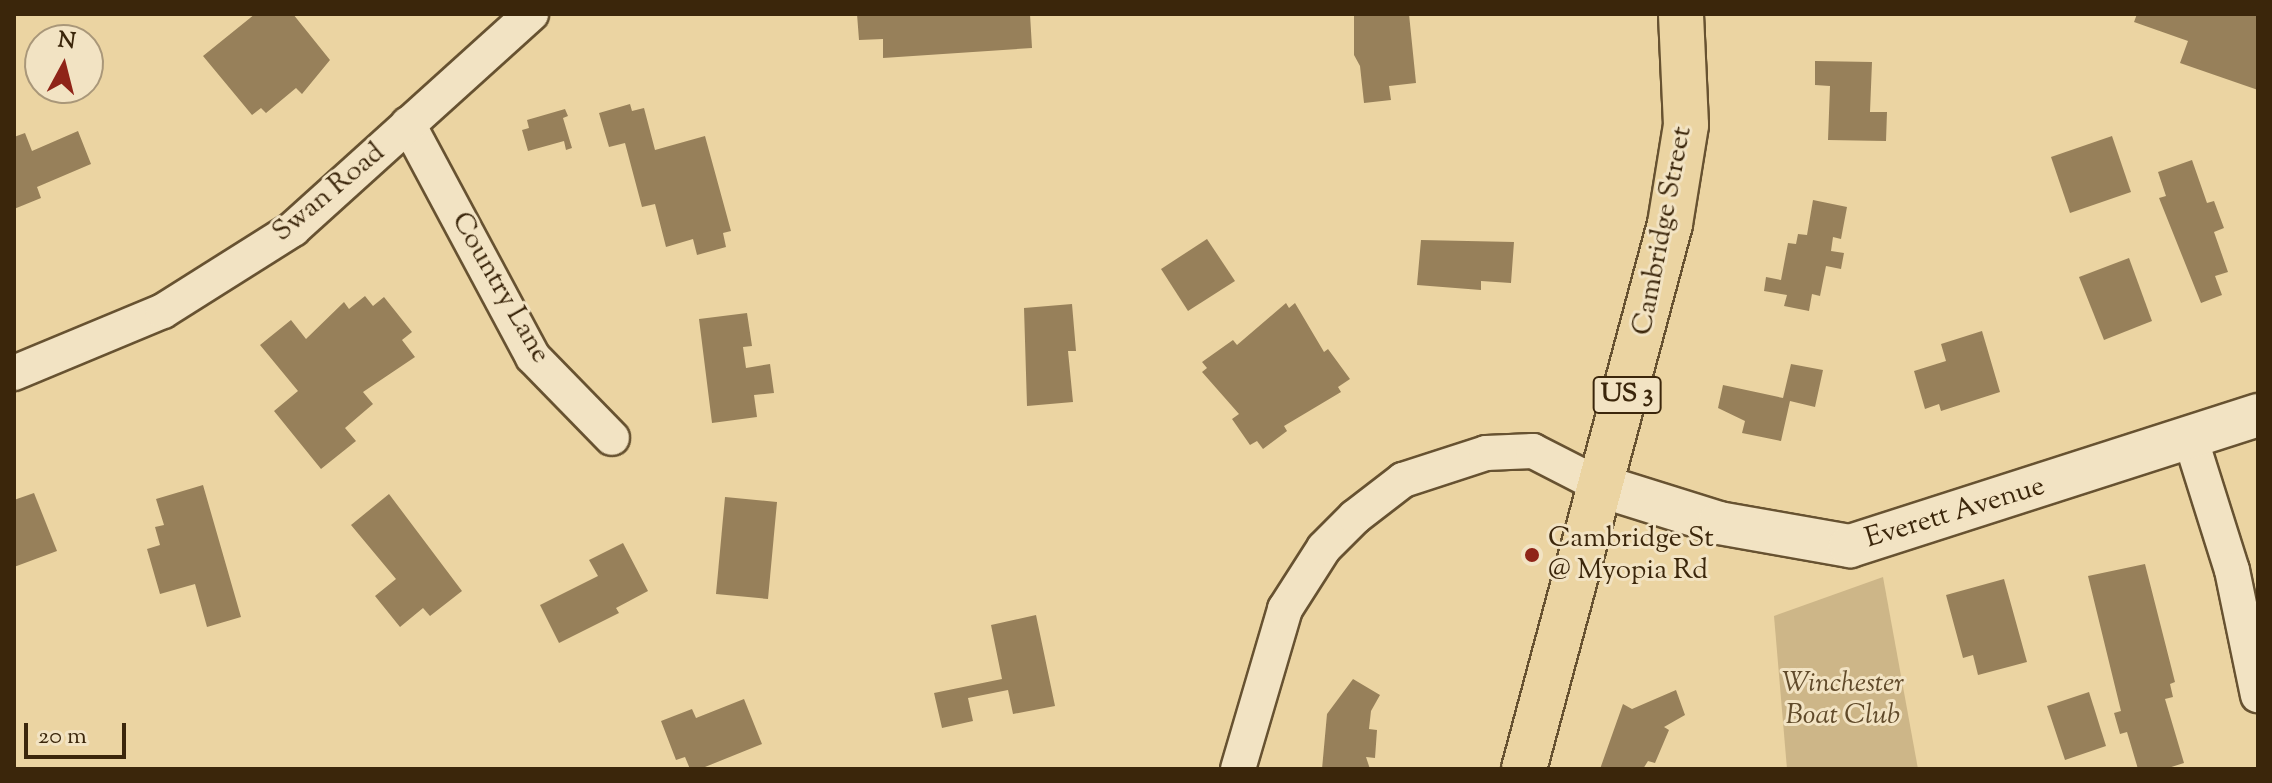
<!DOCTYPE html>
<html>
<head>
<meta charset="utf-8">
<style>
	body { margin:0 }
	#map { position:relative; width:2272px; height:783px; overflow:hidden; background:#ebd4a2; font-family:"Sorts Mill Goudy",serif }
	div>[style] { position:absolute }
	.green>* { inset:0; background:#cdb688 }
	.building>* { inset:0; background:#97805a }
	.roads { filter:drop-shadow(2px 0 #675231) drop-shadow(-2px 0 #675231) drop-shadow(0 2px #675231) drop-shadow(0 -2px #675231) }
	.minor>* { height:34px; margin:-17px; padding:0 17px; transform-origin:17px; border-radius:17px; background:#f2e3c3 }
	.tertiary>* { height:42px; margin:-21px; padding:0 21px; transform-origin:21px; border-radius:21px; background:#f2e3c3 }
	.trunk>* { height:44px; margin:-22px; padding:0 22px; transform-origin:22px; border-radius:22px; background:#ebd4a2 }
	.dots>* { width:22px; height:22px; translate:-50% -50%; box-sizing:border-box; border:4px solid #f2e3c3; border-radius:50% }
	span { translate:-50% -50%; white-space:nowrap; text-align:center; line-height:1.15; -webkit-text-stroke:6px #f2e3c3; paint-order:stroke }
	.shield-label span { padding:2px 6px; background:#f2e3c3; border:2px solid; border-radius:6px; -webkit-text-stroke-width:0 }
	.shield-label { font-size:26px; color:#3b260b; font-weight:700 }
	.street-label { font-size:28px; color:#3b260b }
	.poi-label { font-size:28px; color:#3b260b }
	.left { translate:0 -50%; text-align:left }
	.park-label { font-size:28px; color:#604a2a; font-style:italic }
	.frame { position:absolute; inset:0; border:16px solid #3b260b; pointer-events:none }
	.north { position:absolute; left:24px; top:24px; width:80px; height:80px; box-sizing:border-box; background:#f2e3c3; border:2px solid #a99779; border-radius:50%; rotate:7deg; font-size:22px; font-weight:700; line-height:32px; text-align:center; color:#3b260b }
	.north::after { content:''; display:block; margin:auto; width:28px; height:36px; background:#8f2418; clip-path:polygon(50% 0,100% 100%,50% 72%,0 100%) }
	.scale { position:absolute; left:24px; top:723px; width:102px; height:36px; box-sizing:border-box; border:4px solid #3b260b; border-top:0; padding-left:10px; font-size:24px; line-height:28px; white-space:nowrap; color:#3b260b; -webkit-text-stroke:6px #f2e3c3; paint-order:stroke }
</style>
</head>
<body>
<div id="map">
	<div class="green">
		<div style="clip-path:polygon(1883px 577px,1918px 769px,1787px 769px,1774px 616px)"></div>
	</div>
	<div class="building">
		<div style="clip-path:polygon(255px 14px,293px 14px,330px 60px,302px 94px,296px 88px,266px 113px,261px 108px,252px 115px,203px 56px)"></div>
		<div style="clip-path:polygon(857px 14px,1030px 14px,1032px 48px,883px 58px,883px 39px,859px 40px)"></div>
		<div style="clip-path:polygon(1354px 14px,1409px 14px,1416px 83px,1389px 86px,1391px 100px,1364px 103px,1360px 66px,1354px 55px)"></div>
		<div style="clip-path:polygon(2137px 14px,2258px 14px,2258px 90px,2180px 63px,2188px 41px,2134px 22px)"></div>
		<div style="clip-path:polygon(1815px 61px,1872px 62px,1870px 112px,1887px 112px,1886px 141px,1828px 140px,1830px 86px,1815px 85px)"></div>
		<div style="clip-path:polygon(630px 104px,632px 111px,644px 108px,655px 150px,705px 136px,731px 231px,723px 233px,726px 247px,697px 255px,693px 239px,666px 247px,655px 204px,642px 207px,625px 143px,609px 147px,599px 113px)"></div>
		<div style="clip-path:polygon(565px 109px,568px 116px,563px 118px,572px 148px,566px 150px,564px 141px,528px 151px,522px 130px,529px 128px,527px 120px)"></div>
		<div style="clip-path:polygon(78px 131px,91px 164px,37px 187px,41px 198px,14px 209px,14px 137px,25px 133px,32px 151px)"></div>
		<div style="clip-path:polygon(2112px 136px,2131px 192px,2070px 213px,2051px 157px)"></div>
		<div style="clip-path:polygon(2192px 160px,2207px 203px,2214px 201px,2224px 228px,2214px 232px,2228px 272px,2215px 276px,2222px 295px,2201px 303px,2159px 198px,2166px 196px,2158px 172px)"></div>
		<div style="clip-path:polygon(1813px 200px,1847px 207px,1841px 239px,1833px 237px,1831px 251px,1844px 253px,1841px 269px,1826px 266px,1820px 296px,1812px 294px,1809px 311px,1784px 306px,1787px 295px,1764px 291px,1766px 277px,1781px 280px,1788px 243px,1796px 244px,1798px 234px,1807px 235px)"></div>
		<div style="clip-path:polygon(1207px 239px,1235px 281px,1188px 311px,1161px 269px)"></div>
		<div style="clip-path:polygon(1421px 240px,1514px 242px,1511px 283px,1481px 281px,1481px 290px,1417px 285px)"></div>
		<div style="clip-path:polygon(2129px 258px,2152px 321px,2104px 340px,2079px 277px)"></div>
		<div style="clip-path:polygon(365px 296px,373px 306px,384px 297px,412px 332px,402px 340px,415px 357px,363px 392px,373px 404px,345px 428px,356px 441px,321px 469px,274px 411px,298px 391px,260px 345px,291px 320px,306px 339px,344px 302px,349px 309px)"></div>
		<div style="clip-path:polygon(1286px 303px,1289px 308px,1295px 303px,1324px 352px,1328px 349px,1350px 379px,1338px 387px,1341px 392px,1284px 426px,1287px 431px,1263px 449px,1257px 441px,1250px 445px,1232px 419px,1239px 414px,1202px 372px,1207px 368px,1202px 362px,1233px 340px,1237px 345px)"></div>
		<div style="clip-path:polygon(1072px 304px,1076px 351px,1068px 351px,1073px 402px,1027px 406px,1024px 308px)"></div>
		<div style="clip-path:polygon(747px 313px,752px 346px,743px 347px,746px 368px,770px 364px,774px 393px,754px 395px,757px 417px,712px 423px,699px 319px)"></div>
		<div style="clip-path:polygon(1982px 331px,2000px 392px,1941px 411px,1939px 404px,1925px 409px,1914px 371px,1946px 361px,1941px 344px)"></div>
		<div style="clip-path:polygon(1791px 364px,1823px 370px,1815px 407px,1790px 401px,1781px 441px,1742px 433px,1745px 421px,1718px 408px,1723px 385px,1783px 398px)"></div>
		<div style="clip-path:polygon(203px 485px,241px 617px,207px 627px,195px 584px,160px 594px,147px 549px,160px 545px,155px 527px,164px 525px,156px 499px)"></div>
		<div style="clip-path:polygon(34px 493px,57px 551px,14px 567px,14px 500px)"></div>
		<div style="clip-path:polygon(389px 494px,462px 591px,430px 616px,423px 608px,400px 627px,375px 596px,396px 579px,351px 525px)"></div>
		<div style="clip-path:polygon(725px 497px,777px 502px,768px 599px,716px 594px)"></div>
		<div style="clip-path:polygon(623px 543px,648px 591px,616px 608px,619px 613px,559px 643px,540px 605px,598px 576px,589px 560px)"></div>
		<div style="clip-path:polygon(2145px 564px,2175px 682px,2170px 684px,2173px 697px,2165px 699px,2184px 763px,2165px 769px,2138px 769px,2127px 732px,2120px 734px,2114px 713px,2121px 711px,2088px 576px)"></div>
		<div style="clip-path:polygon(2004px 579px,2027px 662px,1978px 675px,1973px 655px,1963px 658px,1946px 595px)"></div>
		<div style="clip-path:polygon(1036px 615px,1055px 706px,1013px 714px,1008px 690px,968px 698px,973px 721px,942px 728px,934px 693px,1002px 679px,991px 625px)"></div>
		<div style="clip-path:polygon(1353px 679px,1380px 695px,1371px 711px,1369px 729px,1377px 730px,1375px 758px,1366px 757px,1370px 769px,1322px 769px,1327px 714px)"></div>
		<div style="clip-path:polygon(1676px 690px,1685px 715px,1664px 727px,1669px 730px,1655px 763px,1648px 761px,1643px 769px,1600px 769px,1623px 704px,1632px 709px)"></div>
		<div style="clip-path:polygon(2089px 692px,2106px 746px,2065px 760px,2047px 706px)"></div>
		<div style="clip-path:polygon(744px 699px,762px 744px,700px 769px,690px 769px,685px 757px,676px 760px,661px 721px,692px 709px,696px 718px)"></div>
	</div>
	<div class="roads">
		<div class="minor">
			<div style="left:408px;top:124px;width:264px;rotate:61.8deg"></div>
			<div style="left:533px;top:357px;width:113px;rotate:45.7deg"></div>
			<div style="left:14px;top:373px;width:161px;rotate:-22.6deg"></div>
			<div style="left:163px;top:311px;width:154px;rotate:-32.2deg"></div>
			<div style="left:293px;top:229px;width:321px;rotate:-42.1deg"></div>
			<div style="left:2190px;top:437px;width:139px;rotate:72.5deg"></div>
			<div style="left:2232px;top:570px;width:128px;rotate:78.3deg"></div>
			<div style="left:1238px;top:769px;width:167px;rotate:-73.6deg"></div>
			<div style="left:1285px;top:609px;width:72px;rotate:-57.4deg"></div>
			<div style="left:1324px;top:548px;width:44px;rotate:-45deg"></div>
			<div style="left:1355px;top:517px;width:61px;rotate:-37.6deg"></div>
			<div style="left:1403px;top:480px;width:87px;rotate:-18deg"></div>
			<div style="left:1486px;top:453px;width:47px;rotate:-2.4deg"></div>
			<div style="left:1533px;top:451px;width:76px;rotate:27.2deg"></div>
		</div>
		<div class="tertiary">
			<div style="left:1601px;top:486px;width:124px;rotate:17.4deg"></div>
			<div style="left:1719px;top:523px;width:133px;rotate:10deg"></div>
			<div style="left:1850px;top:546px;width:429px;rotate:-17.8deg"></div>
		</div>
		<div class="trunk">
			<div style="left:1524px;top:769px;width:564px;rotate:-75deg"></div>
			<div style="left:1670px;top:224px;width:100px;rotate:-80.8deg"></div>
			<div style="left:1686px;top:125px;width:111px;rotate:-92.6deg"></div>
		</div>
	</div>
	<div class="dots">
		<div style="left:1532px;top:555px;background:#8f2418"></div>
	</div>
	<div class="shield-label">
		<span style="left:1627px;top:395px">US 3</span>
	</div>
	<div class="street-label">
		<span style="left:329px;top:193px;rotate:-40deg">Swan Road</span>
		<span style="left:1663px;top:231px;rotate:-79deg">Cambridge Street</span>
		<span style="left:500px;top:288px;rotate:60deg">Country Lane</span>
		<span style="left:1955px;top:513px;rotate:-17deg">Everett Avenue</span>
	</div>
	<div class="poi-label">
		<span class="left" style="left:1548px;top:555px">Cambridge St<br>@ Myopia Rd</span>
	</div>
	<div class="park-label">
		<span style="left:1843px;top:700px">Winchester<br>Boat Club</span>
	</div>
	<div class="frame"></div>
	<div class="north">N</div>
	<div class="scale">20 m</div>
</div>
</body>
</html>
